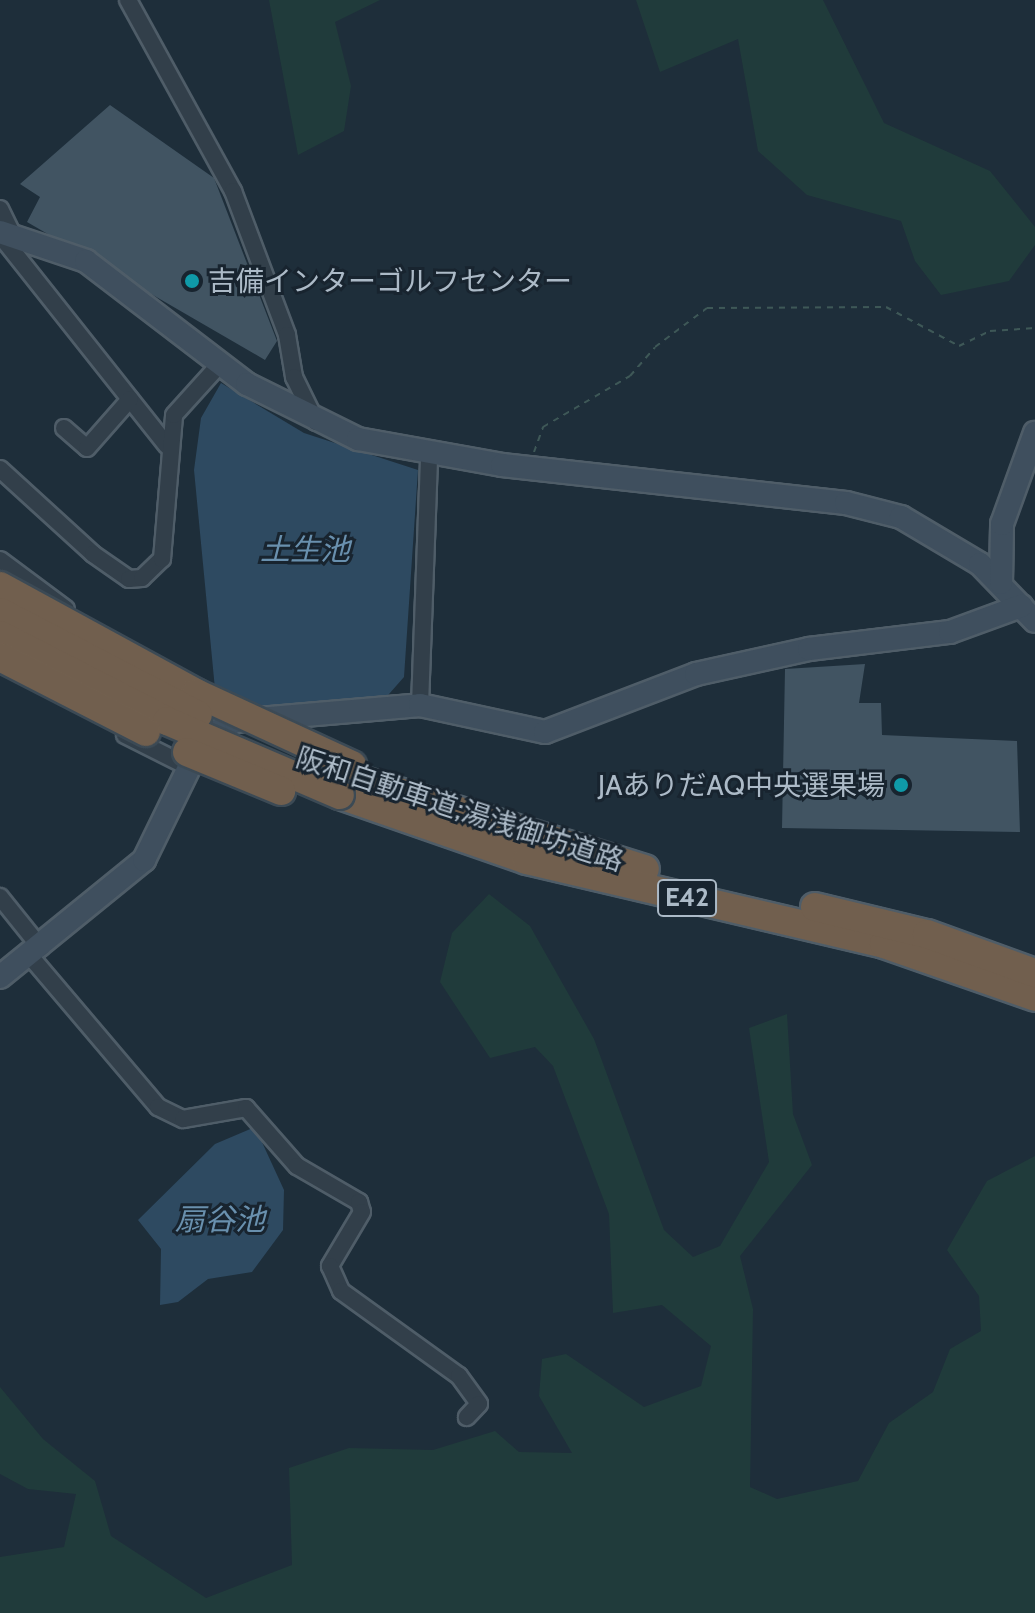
<!DOCTYPE html>
<html>
<head>
<meta charset="utf-8">
<style>
	body { margin:0 }
	#map { position:relative; width:1035px; height:1613px; overflow:hidden; background:#1e2e3a; font-family:Cabin,"Noto Sans JP",sans-serif }
	div>[style] { position:absolute }
	.green>* { inset:0; background:#203b3b }
	.water>* { inset:0; background:#2e4a61 }
	.building>* { inset:0; background:#415462 }
	.path>* { height:2px; margin-top:-1px; transform-origin:0; background:repeating-linear-gradient(90deg,#3e5857 0 6px,transparent 0 12px) }
	.roads { filter:drop-shadow(2px 0 #4f5d68) drop-shadow(-2px 0 #4f5d68) drop-shadow(0 2px #4f5d68) drop-shadow(0 -2px #4f5d68) }
	.street>* { height:16px; margin:-8px; padding:0 8px; transform-origin:8px; border-radius:8px; background:#323f4a }
	.secondary>* { height:22px; margin:-11px; padding:0 11px; transform-origin:11px; border-radius:11px; background:#3f4f5e }
	.highway>* { height:28px; margin:-14px; padding:0 14px; transform-origin:14px; border-radius:14px; background:#715f4e }
	.bridges { filter:drop-shadow(2px 0 #3c4a55) drop-shadow(-2px 0 #3c4a55) drop-shadow(0 2px #3c4a55) drop-shadow(0 -2px #3c4a55) }
	.highway-bridge>* { height:28px; margin:-14px; padding:0 14px; transform-origin:14px; border-radius:14px; background:#715f4e }
	.dots>* { width:22px; height:22px; translate:-50% -50%; box-sizing:border-box; border:4px solid #18242f; border-radius:50% }
	span { translate:-50% -50%; white-space:nowrap; text-align:center; line-height:1.15; -webkit-text-stroke:6px #18242f; paint-order:stroke }
	.shield-label span { padding:2px 6px; background:#18242f; border:2px solid; border-radius:6px; -webkit-text-stroke-width:0 }
	.shield-label { font-size:26px; color:#acbac7; font-weight:700 }
	.poi-label { font-size:28px; color:#acbac7 }
	.left { translate:0 -50%; text-align:left }
	.right { translate:-100% -50%; text-align:right }
	.street-label { font-size:28px; color:#acbac7 }
	.water-label { font-size:30px; color:#6990ae; font-style:italic }
</style>
</head>
<body>
<div id="map">
	<div class="green">
		<div style="clip-path:polygon(269px 0,380px 0,335px 22px,351px 86px,344px 131px,298px 155px)"></div>
		<div style="clip-path:polygon(636px 0,823px 0,884px 123px,990px 171px,1035px 227px,1035px 245px,1009px 281px,941px 295px,915px 261px,901px 221px,807px 195px,758px 151px,738px 39px,660px 72px)"></div>
		<div style="clip-path:polygon(489px 894px,530px 926px,594px 1039px,664px 1230px,693px 1257px,720px 1246px,769px 1162px,749px 1028px,787px 1014px,793px 1114px,812px 1165px,740px 1256px,753px 1309px,750px 1487px,777px 1499px,858px 1481px,889px 1423px,933px 1392px,950px 1349px,981px 1331px,979px 1296px,947px 1250px,987px 1181px,1035px 1156px,1035px 1613px,0 1613px,0 1557px,64px 1547px,76px 1494px,28px 1489px,0 1474px,0 1387px,43px 1439px,95px 1481px,111px 1536px,206px 1598px,292px 1565px,289px 1468px,349px 1448px,433px 1450px,495px 1431px,519px 1452px,572px 1453px,539px 1396px,542px 1359px,566px 1354px,644px 1407px,701px 1386px,711px 1346px,662px 1305px,613px 1313px,609px 1214px,553px 1066px,535px 1047px,490px 1058px,440px 982px,452px 933px)"></div>
	</div>
	<div class="water">
		<div style="clip-path:polygon(221px 383px,304px 433px,418px 470px,404px 677px,382px 702px,217px 710px,194px 470px,201px 418px)"></div>
		<div style="clip-path:polygon(255px 1127px,284px 1190px,283px 1230px,252px 1272px,208px 1279px,178px 1302px,160px 1305px,161px 1249px,138px 1220px,215px 1144px)"></div>
	</div>
	<div class="building">
		<div style="clip-path:polygon(110px 105px,214px 178px,277px 341px,265px 360px,27px 222px,40px 197px,20px 184px)"></div>
		<div style="clip-path:polygon(865px 664px,859px 703px,881px 703px,882px 735px,1017px 741px,1020px 832px,782px 828px,785px 669px)"></div>
	</div>
	<div class="path">
		<div style="left:534px;top:452px;width:27px;rotate:-70deg"></div>
		<div style="left:543px;top:427px;width:101px;rotate:-30.4deg"></div>
		<div style="left:630px;top:376px;width:38px;rotate:-49deg"></div>
		<div style="left:655px;top:347px;width:65px;rotate:-36.9deg"></div>
		<div style="left:707px;top:308px;width:179px;rotate:-0.3deg"></div>
		<div style="left:886px;top:307px;width:83px;rotate:28.1deg"></div>
		<div style="left:959px;top:346px;width:34px;rotate:-26deg"></div>
		<div style="left:990px;top:331px;width:45px;rotate:-3.8deg"></div>
	</div>
	<div class="roads">
		<div class="street">
			<div style="left:128px;top:0;width:218px;rotate:61.2deg"></div>
			<div style="left:233px;top:191px;width:154px;rotate:69.4deg"></div>
			<div style="left:287px;top:335px;width:43px;rotate:80.5deg"></div>
			<div style="left:294px;top:377px;width:50px;rotate:63.9deg"></div>
			<div style="left:0;top:209px;width:28px;rotate:64deg"></div>
			<div style="left:0;top:235px;width:269px;rotate:51.6deg"></div>
			<div style="left:64px;top:428px;width:30px;rotate:41deg"></div>
			<div style="left:87px;top:448px;width:65px;rotate:-48.7deg"></div>
			<div style="left:0;top:469px;width:126px;rotate:42.4deg"></div>
			<div style="left:93px;top:554px;width:44px;rotate:34.8deg"></div>
			<div style="left:129px;top:579px;width:13px;rotate:-4deg"></div>
			<div style="left:142px;top:578px;width:28px;rotate:-44deg"></div>
			<div style="left:162px;top:559px;width:144px;rotate:-85.2deg"></div>
			<div style="left:174px;top:415px;width:70px;rotate:-47.9deg"></div>
			<div style="left:0;top:560px;width:82px;rotate:36.6deg"></div>
			<div style="left:420px;top:705px;width:250px;rotate:-87.9deg"></div>
			<div style="left:125px;top:735px;width:69px;rotate:26.6deg"></div>
			<div style="left:0;top:897px;width:65px;rotate:51.2deg"></div>
			<div style="left:30px;top:956px;width:198px;rotate:49.7deg"></div>
			<div style="left:158px;top:1107px;width:28px;rotate:26deg"></div>
			<div style="left:183px;top:1119px;width:64px;rotate:-9.9deg"></div>
			<div style="left:246px;top:1108px;width:77px;rotate:48.7deg"></div>
			<div style="left:297px;top:1166px;width:72px;rotate:30.1deg"></div>
			<div style="left:359px;top:1202px;width:10px;rotate:73deg"></div>
			<div style="left:362px;top:1212px;width:63px;rotate:120.7deg"></div>
			<div style="left:330px;top:1266px;width:27px;rotate:66deg"></div>
			<div style="left:341px;top:1291px;width:145px;rotate:35.8deg"></div>
			<div style="left:459px;top:1376px;width:34px;rotate:54deg"></div>
			<div style="left:479px;top:1404px;width:18px;rotate:133deg"></div>
		</div>
		<div class="secondary">
			<div style="left:0;top:232px;width:91px;rotate:18.6deg"></div>
			<div style="left:86px;top:261px;width:203px;rotate:37.4deg"></div>
			<div style="left:247px;top:384px;width:124px;rotate:26.4deg"></div>
			<div style="left:358px;top:439px;width:146px;rotate:10.2deg"></div>
			<div style="left:502px;top:465px;width:346px;rotate:6.3deg"></div>
			<div style="left:846px;top:503px;width:57px;rotate:14.3deg"></div>
			<div style="left:901px;top:517px;width:92px;rotate:30.7deg"></div>
			<div style="left:980px;top:564px;width:79px;rotate:46deg"></div>
			<div style="left:1001px;top:583px;width:59px;rotate:-89deg"></div>
			<div style="left:1002px;top:524px;width:97px;rotate:-70.1deg"></div>
			<div style="left:0;top:977px;width:186px;rotate:-39.1deg"></div>
			<div style="left:144px;top:860px;width:135px;rotate:-64deg"></div>
			<div style="left:203px;top:739px;width:37px;rotate:-29deg"></div>
			<div style="left:235px;top:721px;width:186px;rotate:-4.9deg"></div>
			<div style="left:420px;top:705px;width:128px;rotate:12.2deg"></div>
			<div style="left:545px;top:732px;width:162px;rotate:-21deg"></div>
			<div style="left:696px;top:674px;width:116px;rotate:-12.5deg"></div>
			<div style="left:809px;top:649px;width:142px;rotate:-6.9deg"></div>
			<div style="left:950px;top:632px;width:76px;rotate:-20.1deg"></div>
		</div>
		<div class="highway">
			<div style="left:348px;top:776px;width:311px;rotate:17.4deg"></div>
			<div style="left:340px;top:795px;width:198px;rotate:19.2deg"></div>
			<div style="left:527px;top:860px;width:367px;rotate:13.2deg"></div>
			<div style="left:884px;top:944px;width:160px;rotate:19.3deg"></div>
			<div style="left:815px;top:907px;width:115px;rotate:13.6deg"></div>
			<div style="left:927px;top:934px;width:115px;rotate:19.9deg"></div>
		</div>
	</div>
	<div class="bridges">
		<div class="highway-bridge">
			<div style="left:0;top:586px;width:223px;rotate:28.6deg"></div>
			<div style="left:196px;top:693px;width:172px;rotate:24.8deg"></div>
			<div style="left:0;top:612px;width:223px;rotate:27.5deg"></div>
			<div style="left:0;top:635px;width:188px;rotate:27.2deg"></div>
			<div style="left:167px;top:721px;width:188px;rotate:23.2deg"></div>
			<div style="left:0;top:657px;width:164px;rotate:27.2deg"></div>
			<div style="left:187px;top:752px;width:102px;rotate:22.5deg"></div>
		</div>
	</div>
	<div class="dots">
		<div style="left:192px;top:281px;background:#0f9aa8"></div>
		<div style="left:901px;top:785px;background:#0f9aa8"></div>
	</div>
	<div class="shield-label">
		<span style="left:687px;top:898px">E42</span>
	</div>
	<div class="poi-label">
		<span class="left" style="left:208px;top:281px">吉備インターゴルフセンター</span>
		<span class="right" style="left:885px;top:785px">JAありだAQ中央選果場</span>
	</div>
	<div class="street-label">
		<span style="left:460px;top:809px;rotate:18deg">阪和自動車道;湯浅御坊道路</span>
	</div>
	<div class="water-label">
		<span style="left:305px;top:550px">土生池</span>
		<span style="left:220px;top:1220px">扇谷池</span>
	</div>
</div>
</body>
</html>
